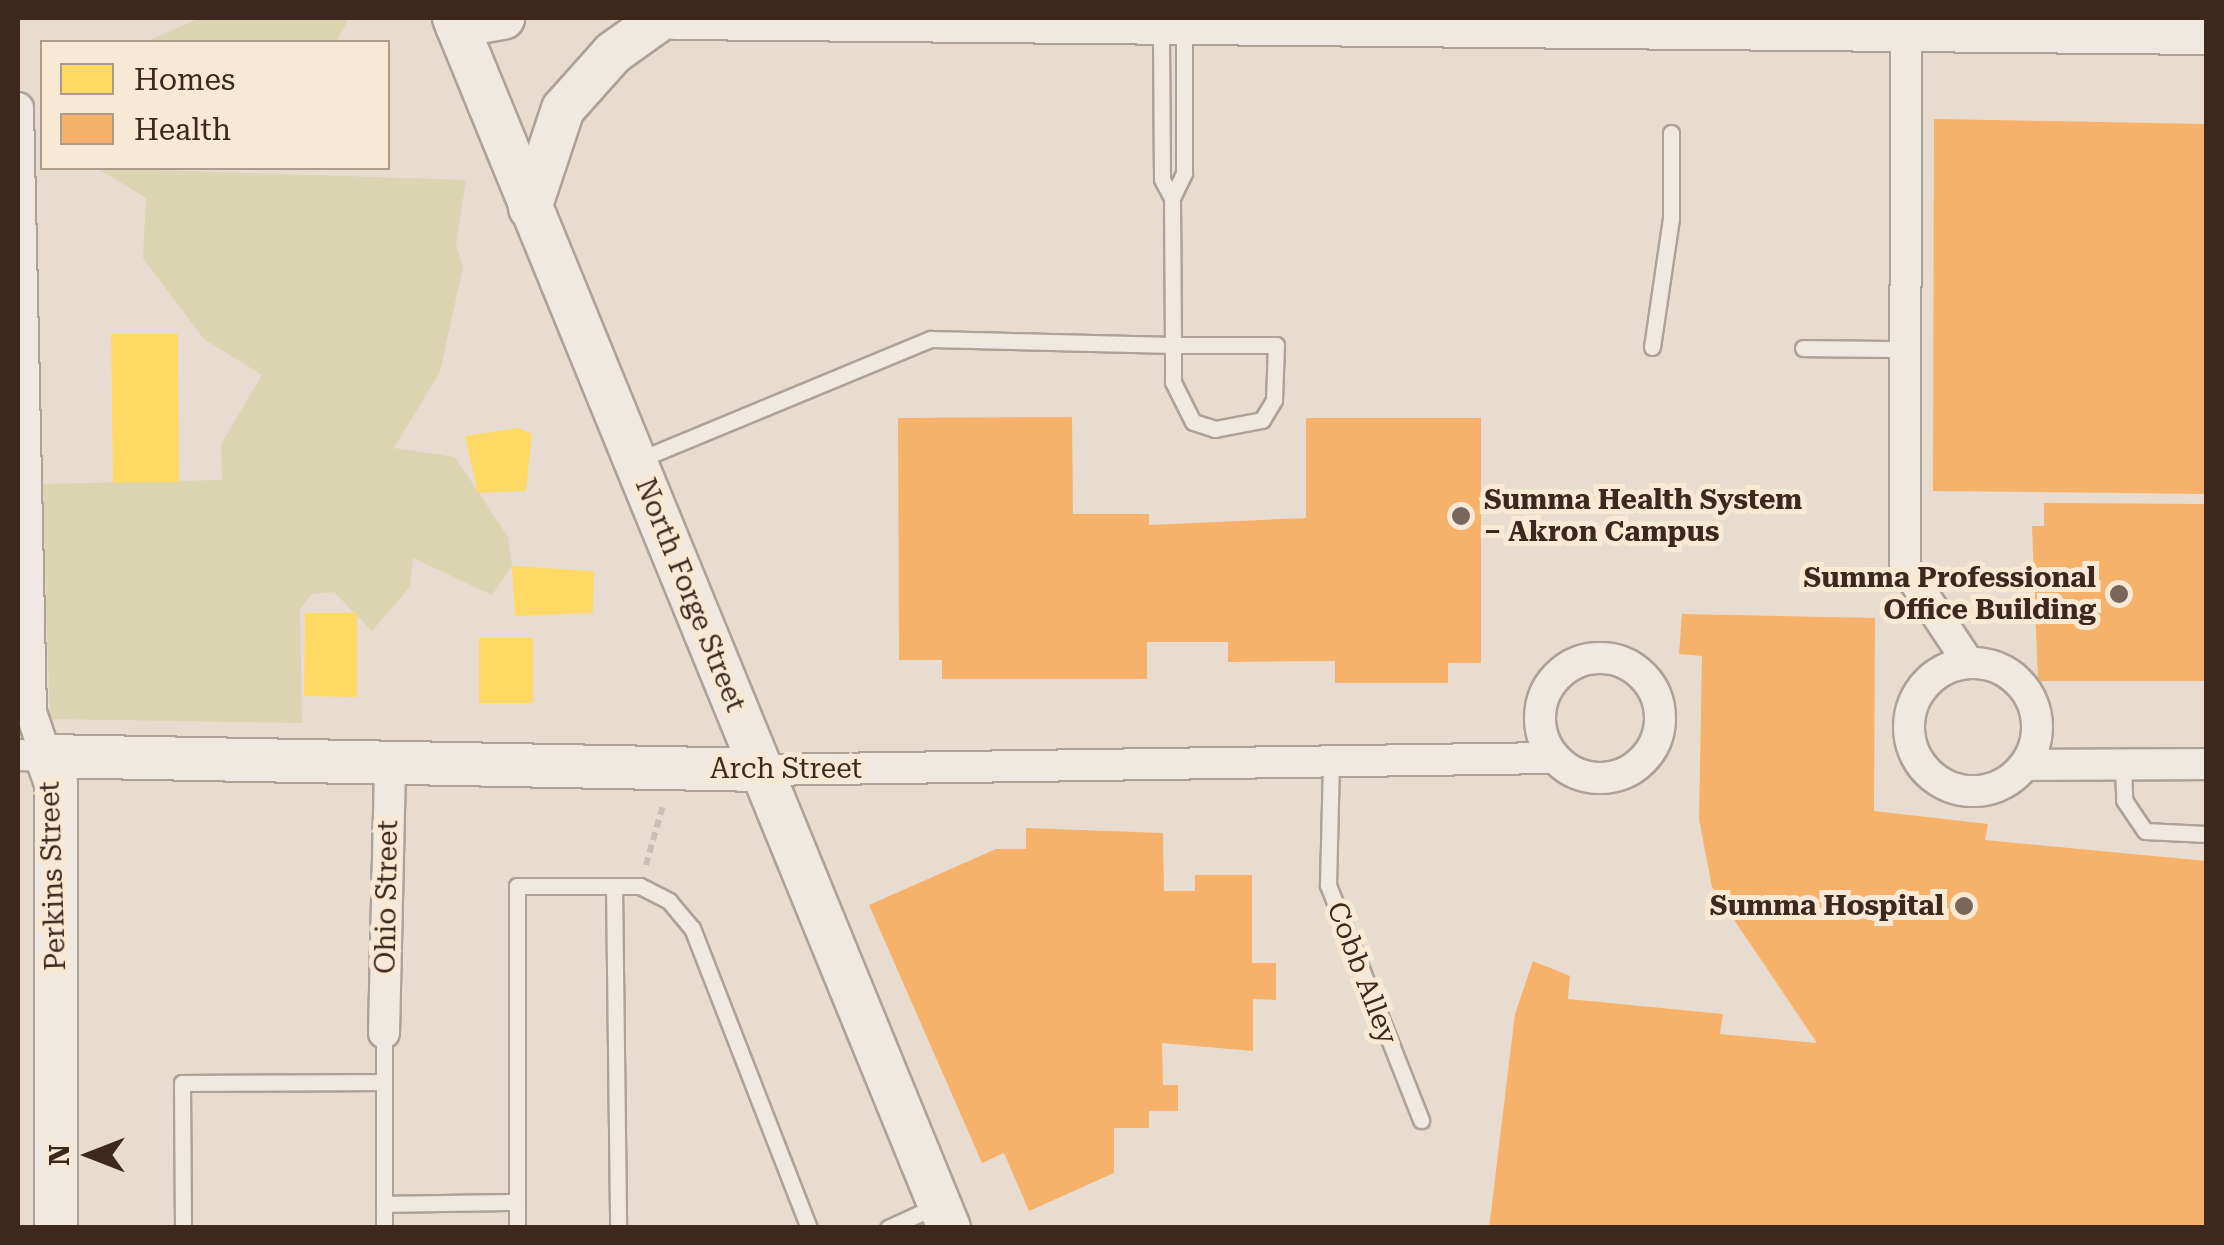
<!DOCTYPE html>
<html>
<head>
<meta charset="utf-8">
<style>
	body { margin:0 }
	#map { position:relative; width:2224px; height:1245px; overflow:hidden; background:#e8dcd0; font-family:"Roboto Serif",serif }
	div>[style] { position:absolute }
	.green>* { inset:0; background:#dbd5b1 }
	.homes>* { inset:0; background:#ffd966 }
	.health>* { inset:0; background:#f6b26b }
	.path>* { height:6px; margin-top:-3px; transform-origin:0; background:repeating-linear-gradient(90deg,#c8bfb7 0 8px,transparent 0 13px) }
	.roads { filter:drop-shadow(2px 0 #ada198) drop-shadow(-2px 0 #ada198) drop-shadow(0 2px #ada198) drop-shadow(0 -2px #ada198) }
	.lane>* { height:15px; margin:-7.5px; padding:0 7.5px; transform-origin:7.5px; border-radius:7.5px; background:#efe9e1 }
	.street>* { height:30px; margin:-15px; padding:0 15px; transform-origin:15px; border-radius:15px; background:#efe9e1 }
	.street>.ring { margin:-15px; padding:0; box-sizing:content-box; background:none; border:30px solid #efe9e1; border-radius:50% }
	.secondary>* { height:42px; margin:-21px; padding:0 21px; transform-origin:21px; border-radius:21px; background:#efe9e1 }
	.dots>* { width:28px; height:28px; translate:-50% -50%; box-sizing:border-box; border:5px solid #f8e9d5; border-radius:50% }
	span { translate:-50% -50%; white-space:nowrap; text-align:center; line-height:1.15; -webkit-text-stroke:10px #f8e9d5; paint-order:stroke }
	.poi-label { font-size:28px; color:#3d281e; font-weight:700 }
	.left { translate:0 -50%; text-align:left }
	.right { translate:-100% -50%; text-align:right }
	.street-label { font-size:28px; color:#3d281e }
	.frame { position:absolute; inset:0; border:20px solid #3d281e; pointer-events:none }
	.legend { position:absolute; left:40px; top:40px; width:350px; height:130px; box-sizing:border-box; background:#f8e9d5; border:2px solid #ad9c8c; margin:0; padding:12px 18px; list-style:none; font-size:30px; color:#3d281e }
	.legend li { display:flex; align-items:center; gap:20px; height:50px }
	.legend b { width:50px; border:2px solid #ad9c8c }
	.north { position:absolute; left:40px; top:1105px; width:100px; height:100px; -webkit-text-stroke:8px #f8e9d5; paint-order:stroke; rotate:270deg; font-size:28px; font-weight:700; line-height:40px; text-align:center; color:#3d281e }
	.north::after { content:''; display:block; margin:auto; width:35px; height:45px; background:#3d281e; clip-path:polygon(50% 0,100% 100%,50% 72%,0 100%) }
</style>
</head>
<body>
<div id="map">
	<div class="green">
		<div style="clip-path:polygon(200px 18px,349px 18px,336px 42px,145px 42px)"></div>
		<div style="clip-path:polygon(97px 168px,466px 180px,456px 244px,463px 267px,440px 372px,394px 448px,455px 457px,508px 537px,512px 566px,492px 595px,413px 558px,410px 587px,372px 631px,334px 592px,312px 594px,300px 609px,302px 723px,50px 719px,42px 484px,222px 480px,221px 444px,262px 375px,204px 339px,143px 258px,146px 198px)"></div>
	</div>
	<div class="homes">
		<div style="clip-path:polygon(111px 334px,178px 334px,179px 482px,113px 483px)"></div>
		<div style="clip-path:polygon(518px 428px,532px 434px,526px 491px,478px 493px,465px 436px)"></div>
		<div style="clip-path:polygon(512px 566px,594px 571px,593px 613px,515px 616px)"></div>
		<div style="clip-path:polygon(305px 613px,357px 613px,357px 697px,304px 696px)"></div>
		<div style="clip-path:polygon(479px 638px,533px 638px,533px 703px,479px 703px)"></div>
	</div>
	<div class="health">
		<div style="clip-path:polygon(1934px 119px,2206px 124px,2206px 494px,1933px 491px)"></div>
		<div style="clip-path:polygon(1072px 417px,1073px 514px,1149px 514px,1149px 525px,1306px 518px,1306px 418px,1481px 418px,1481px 663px,1448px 663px,1448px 683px,1335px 683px,1335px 661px,1228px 662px,1228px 642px,1147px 642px,1147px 679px,942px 679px,942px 660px,899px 660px,898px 418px)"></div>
		<div style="clip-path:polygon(2044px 503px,2206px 504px,2206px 681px,2038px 681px,2032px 526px,2044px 526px)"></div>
		<div style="clip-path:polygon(1682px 614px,1875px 618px,1874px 811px,1988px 824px,1985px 840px,2206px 861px,2206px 1228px,1489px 1228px,1515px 1014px,1533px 961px,1570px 976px,1568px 999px,1723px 1014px,1720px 1034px,1817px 1043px,1712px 887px,1699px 819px,1702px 656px,1679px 654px)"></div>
		<div style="clip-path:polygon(1026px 828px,1163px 833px,1164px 891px,1195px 891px,1195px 875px,1252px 875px,1252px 963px,1276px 963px,1276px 1000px,1253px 999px,1253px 1051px,1162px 1043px,1163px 1085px,1178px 1085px,1178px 1111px,1149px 1111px,1149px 1128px,1114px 1128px,1114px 1173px,1029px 1211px,1004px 1153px,982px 1163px,869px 905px,996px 849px,1026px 849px)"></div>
	</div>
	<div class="path">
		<div style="left:646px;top:865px;width:62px;rotate:-74.2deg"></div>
	</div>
	<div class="roads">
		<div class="lane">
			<div style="left:1172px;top:198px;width:28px;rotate:-64deg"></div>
			<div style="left:1184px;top:173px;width:148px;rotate:-90deg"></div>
			<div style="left:1652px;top:347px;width:130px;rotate:-81.6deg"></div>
			<div style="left:1671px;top:218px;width:85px;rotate:-90deg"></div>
			<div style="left:1803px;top:348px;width:102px;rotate:0.6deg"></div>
			<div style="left:636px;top:461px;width:319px;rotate:-22.5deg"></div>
			<div style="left:931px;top:339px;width:242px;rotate:1.4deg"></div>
			<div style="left:1173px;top:345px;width:103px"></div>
			<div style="left:1276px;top:345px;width:55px;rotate:92.1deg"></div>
			<div style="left:1274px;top:400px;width:23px;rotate:121deg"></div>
			<div style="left:1262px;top:420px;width:48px;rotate:169.2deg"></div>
			<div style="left:1215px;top:429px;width:23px;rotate:-162deg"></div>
			<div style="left:1193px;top:422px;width:45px;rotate:-116.6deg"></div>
			<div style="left:1173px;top:382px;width:37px;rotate:-90deg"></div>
			<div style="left:1173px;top:345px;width:147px;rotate:-90.4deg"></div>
			<div style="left:1172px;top:198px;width:21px;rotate:-118deg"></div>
			<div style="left:1162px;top:179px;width:152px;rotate:-90.4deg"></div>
			<div style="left:1331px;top:762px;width:123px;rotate:91.4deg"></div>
			<div style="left:1328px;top:885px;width:253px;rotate:68.4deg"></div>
			<div style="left:2123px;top:764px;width:36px;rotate:88deg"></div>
			<div style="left:2124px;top:800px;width:37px;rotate:56deg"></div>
			<div style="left:2145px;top:831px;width:61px;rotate:2.8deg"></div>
			<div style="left:614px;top:886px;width:342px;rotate:89.3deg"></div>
			<div style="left:384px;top:1033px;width:195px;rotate:90deg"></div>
			<div style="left:384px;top:1204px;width:133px;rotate:-0.9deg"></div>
			<div style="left:183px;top:1228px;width:145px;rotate:-90.4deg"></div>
			<div style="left:182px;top:1083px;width:202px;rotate:-0.3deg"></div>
			<div style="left:517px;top:1228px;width:342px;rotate:-90deg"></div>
			<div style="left:517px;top:886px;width:123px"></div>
			<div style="left:640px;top:886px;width:33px;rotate:27deg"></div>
			<div style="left:669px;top:901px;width:35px;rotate:50deg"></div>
			<div style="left:692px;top:928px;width:322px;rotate:68.7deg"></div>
			<div style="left:888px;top:1228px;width:53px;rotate:-24.6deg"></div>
		</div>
		<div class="street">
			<div style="left:1906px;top:36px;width:531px;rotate:90.11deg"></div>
			<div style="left:1905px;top:567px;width:114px;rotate:56.4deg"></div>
			<div style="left:18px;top:108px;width:604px;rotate:88.77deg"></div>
			<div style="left:31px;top:712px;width:46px;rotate:71.2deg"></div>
			<div style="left:46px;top:756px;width:28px;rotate:-178deg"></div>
			<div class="ring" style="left:1540px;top:658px;width:90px;height:90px"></div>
			<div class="ring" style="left:1909px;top:663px;width:98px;height:98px"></div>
			<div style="left:2026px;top:765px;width:180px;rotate:-0.3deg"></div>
			<div style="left:762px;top:770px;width:793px;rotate:-0.87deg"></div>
			<div style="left:384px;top:1033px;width:272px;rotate:-88.7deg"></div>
		</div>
		<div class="secondary">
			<div style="left:454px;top:18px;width:1307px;rotate:67.75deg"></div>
			<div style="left:676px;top:18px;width:1530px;rotate:0.56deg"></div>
			<div style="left:457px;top:26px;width:47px;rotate:-9.9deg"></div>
			<div style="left:530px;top:208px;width:104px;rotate:-71.6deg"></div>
			<div style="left:563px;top:109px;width:75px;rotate:-48.2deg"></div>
			<div style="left:613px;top:53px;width:60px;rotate:-35.5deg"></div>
			<div style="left:56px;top:1228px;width:445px;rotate:-90deg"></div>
			<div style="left:56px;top:783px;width:29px;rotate:-110deg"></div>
			<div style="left:46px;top:756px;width:716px;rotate:1.12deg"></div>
		</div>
	</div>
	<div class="dots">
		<div style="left:1461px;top:516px;background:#79675c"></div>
		<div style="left:2119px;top:594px;background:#79675c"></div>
		<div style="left:1964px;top:906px;background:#79675c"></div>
	</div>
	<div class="poi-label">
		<span class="left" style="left:1484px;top:516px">Summa Health System<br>– Akron Campus</span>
		<span class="right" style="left:2096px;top:594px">Summa Professional<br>Office Building</span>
		<span class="right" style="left:1944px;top:906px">Summa Hospital</span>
	</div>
	<div class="street-label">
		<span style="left:690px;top:595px;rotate:68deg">North Forge Street</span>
		<span style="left:786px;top:769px">Arch Street</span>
		<span style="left:53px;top:876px;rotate:-92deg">Perkins Street</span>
		<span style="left:387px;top:897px;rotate:-89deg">Ohio Street</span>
		<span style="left:1362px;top:973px;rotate:69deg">Cobb Alley</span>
	</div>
	<div class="frame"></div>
	<ul class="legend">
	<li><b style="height:28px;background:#ffd966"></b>Homes</li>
	<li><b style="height:28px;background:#f6b26b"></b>Health</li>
	</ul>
	<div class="north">N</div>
</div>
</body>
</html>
